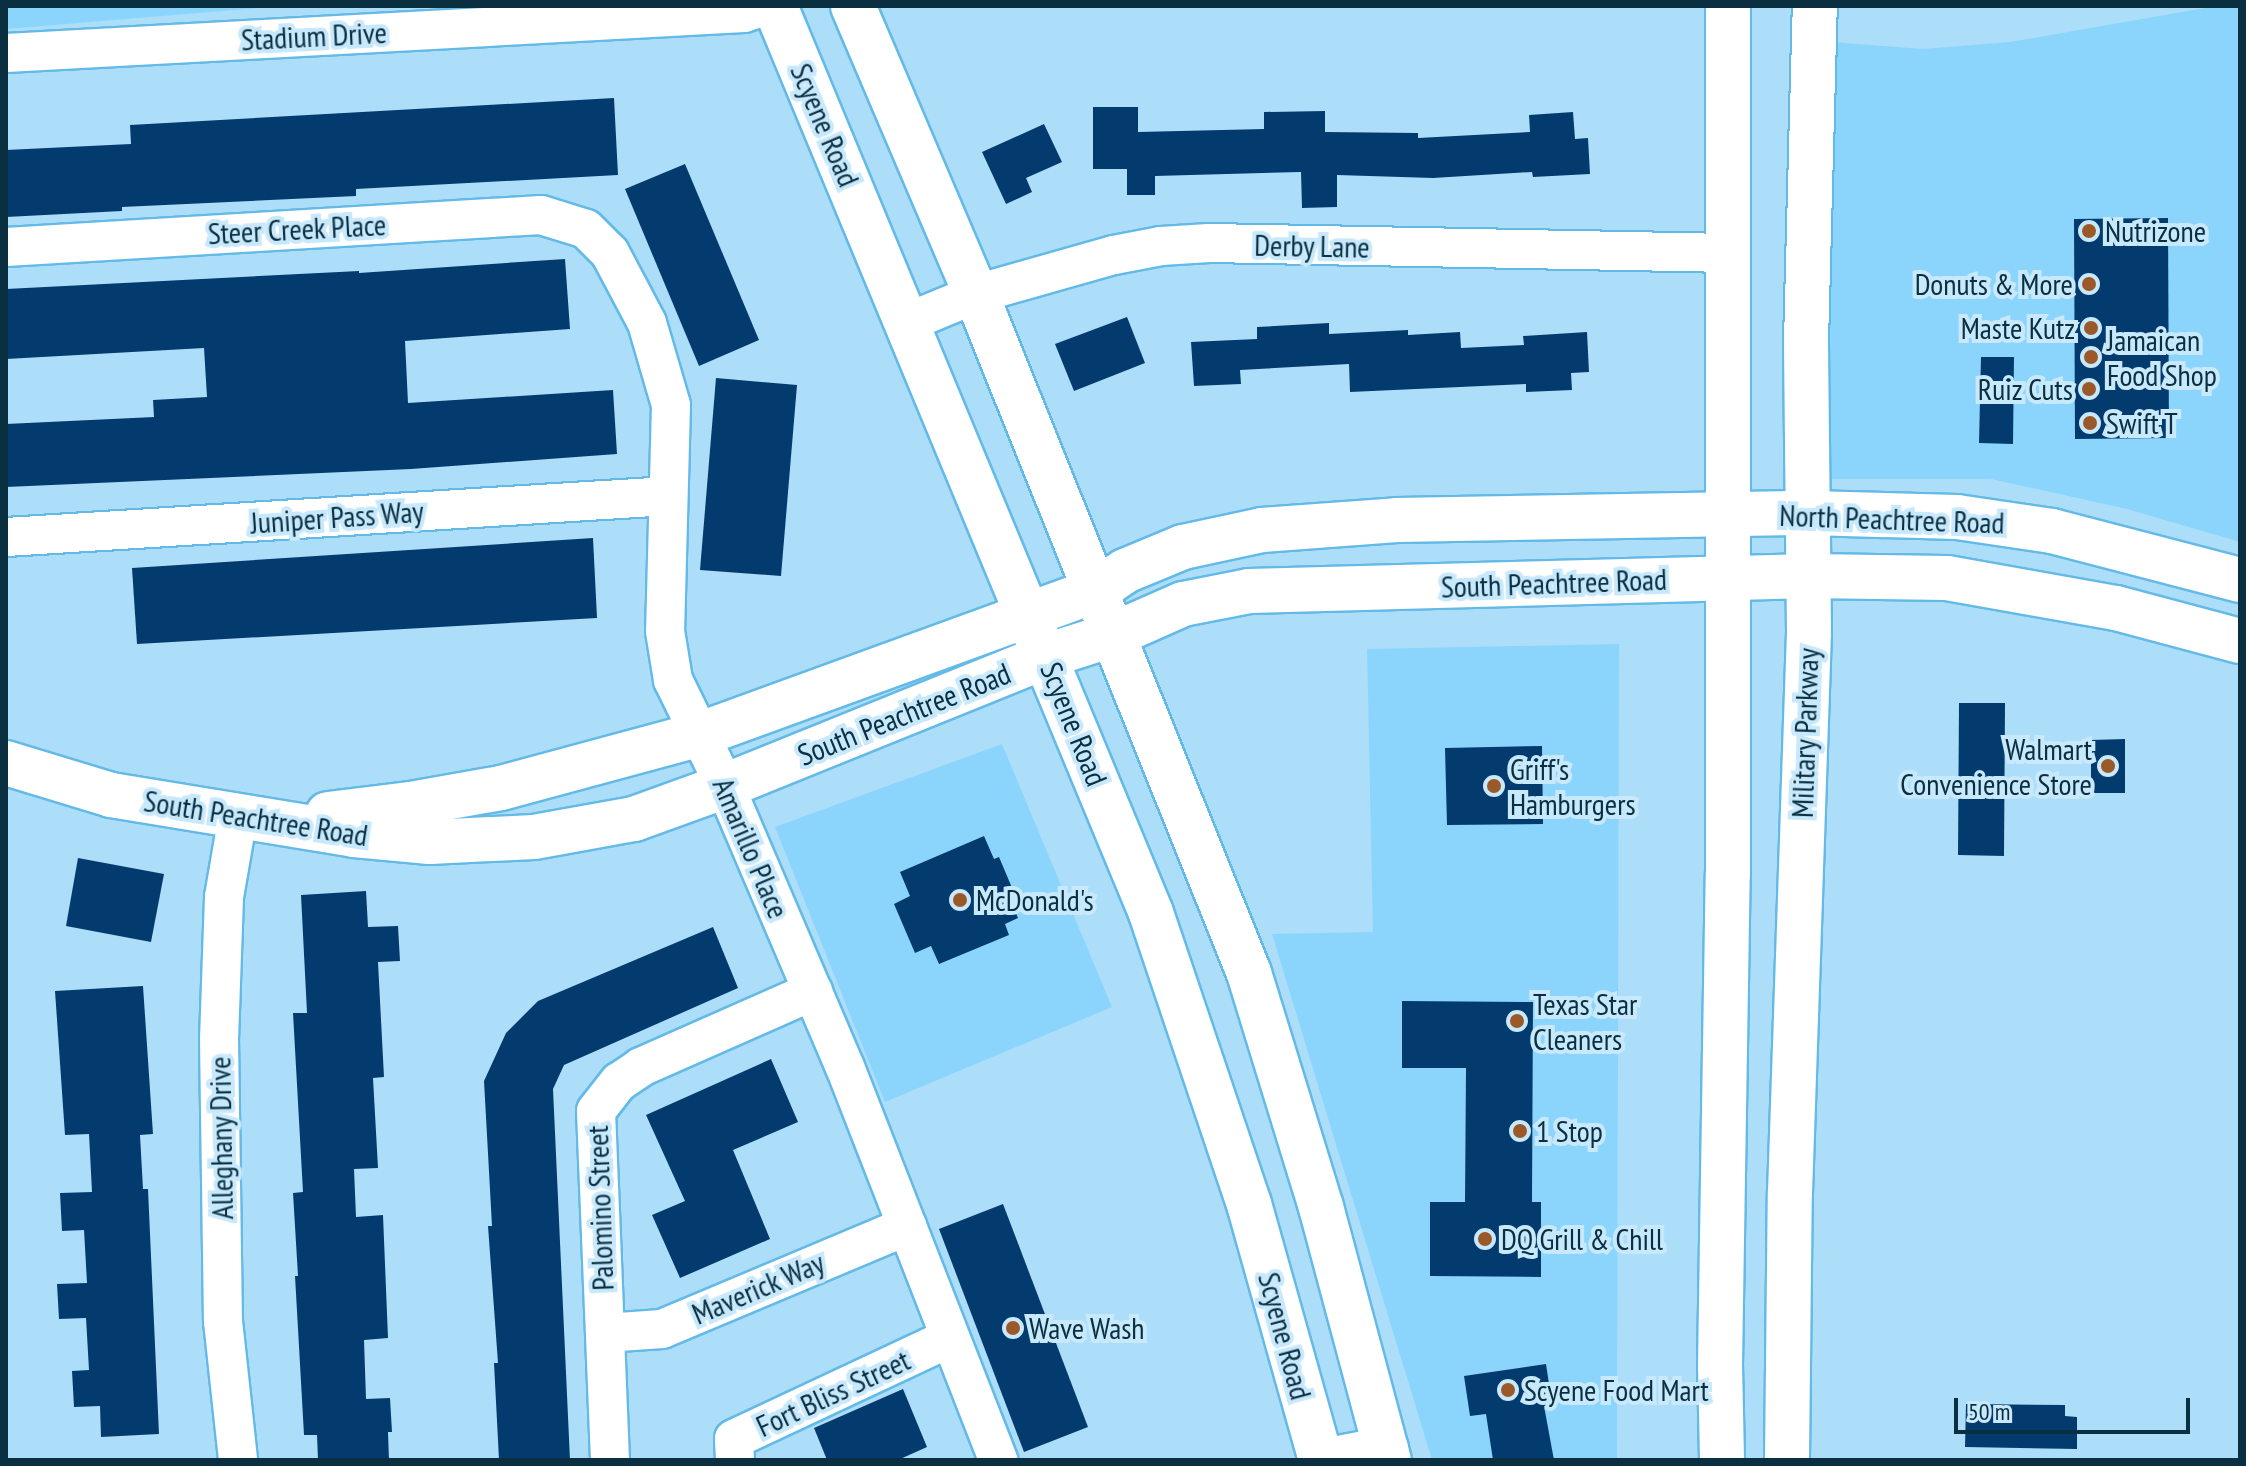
<!DOCTYPE html>
<html>
<head>
<meta charset="utf-8">
<style>
	body { margin:0 }
	#map { position:relative; width:2246px; height:1466px; overflow:hidden; background:#addef9; font-family:"PT Sans Narrow",sans-serif }
	div>[style] { position:absolute }
	.built>* { inset:0; background:#8bd5fd }
	.building>* { inset:0; background:#043b6f }
	.roads { filter:drop-shadow(2px 0 #64bae7) drop-shadow(-2px 0 #64bae7) drop-shadow(0 2px #64bae7) drop-shadow(0 -2px #64bae7) }
	.street>* { height:38px; margin:-19px; padding:0 19px; transform-origin:19px; border-radius:19px; background:#fff }
	.secondary>* { height:44px; margin:-22px; padding:0 22px; transform-origin:22px; border-radius:22px; background:#fff }
	.primary>* { height:44px; margin:-22px; padding:0 22px; transform-origin:22px; border-radius:22px; background:#fff }
	.dots>* { width:22px; height:22px; translate:-50% -50%; box-sizing:border-box; border:4px solid #c8e8fb; border-radius:50% }
	span { translate:-50% -50%; white-space:nowrap; text-align:center; line-height:1.15; -webkit-text-stroke:8px #c8e8fb; paint-order:stroke }
	.street-label { font-size:30px; color:#092f41 }
	.poi-label { font-size:30px; color:#092f41 }
	.left { translate:0 -50%; text-align:left }
	.right { translate:-100% -50%; text-align:right }
	.frame { position:absolute; inset:0; border:8px solid #092f41; pointer-events:none }
	.scale { position:absolute; left:1954px; top:1398px; width:236px; height:36px; box-sizing:border-box; border:4px solid #092f41; border-top:0; padding-left:10px; font-size:24px; line-height:28px; white-space:nowrap; color:#092f41; -webkit-text-stroke:6px #c8e8fb; paint-order:stroke }
</style>
</head>
<body>
<div id="map">
	<div class="built">
		<div style="clip-path:polygon(6px 6px,284px 6px,6px 29px)"></div>
		<div style="clip-path:polygon(2216px 6px,2240px 6px,2240px 542px,2127px 509px,1991px 479px,1826px 479px,1832px 42px,1923px 49px,2010px 42px)"></div>
		<div style="clip-path:polygon(1619px 644px,1617px 1460px,1432px 1460px,1272px 934px,1373px 932px,1367px 649px)"></div>
		<div style="clip-path:polygon(1002px 744px,1112px 1007px,885px 1102px,775px 827px)"></div>
	</div>
	<div class="building">
		<div style="clip-path:polygon(614px 98px,618px 175px,356px 189px,356px 196px,122px 207px,122px 211px,6px 217px,6px 150px,131px 144px,130px 125px)"></div>
		<div style="clip-path:polygon(1093px 107px,1138px 107px,1138px 132px,1264px 129px,1264px 112px,1325px 111px,1325px 132px,1418px 133px,1418px 138px,1530px 132px,1529px 115px,1573px 112px,1575px 139px,1588px 138px,1590px 174px,1533px 177px,1532px 172px,1433px 178px,1337px 175px,1337px 207px,1302px 208px,1301px 172px,1155px 176px,1155px 195px,1127px 195px,1127px 169px,1093px 169px)"></div>
		<div style="clip-path:polygon(1044px 124px,1062px 162px,1026px 178px,1032px 192px,1006px 204px,982px 152px)"></div>
		<div style="clip-path:polygon(685px 164px,759px 340px,699px 366px,625px 189px)"></div>
		<div style="clip-path:polygon(2168px 218px,2169px 438px,2075px 439px,2074px 219px)"></div>
		<div style="clip-path:polygon(565px 259px,570px 329px,405px 341px,408px 403px,613px 390px,617px 454px,411px 469px,6px 487px,6px 424px,154px 417px,153px 400px,207px 397px,204px 348px,6px 359px,6px 289px,359px 271px,359px 273px)"></div>
		<div style="clip-path:polygon(1127px 317px,1145px 363px,1074px 391px,1055px 344px)"></div>
		<div style="clip-path:polygon(1329px 323px,1329px 334px,1408px 330px,1408px 335px,1460px 332px,1461px 348px,1524px 345px,1523px 336px,1587px 332px,1589px 372px,1571px 373px,1572px 390px,1526px 392px,1526px 384px,1350px 392px,1349px 364px,1240px 370px,1241px 384px,1194px 386px,1191px 342px,1257px 339px,1257px 327px)"></div>
		<div style="clip-path:polygon(1981px 357px,2014px 357px,2013px 444px,1979px 443px)"></div>
		<div style="clip-path:polygon(716px 378px,797px 385px,781px 576px,700px 570px)"></div>
		<div style="clip-path:polygon(593px 538px,597px 618px,137px 644px,132px 568px)"></div>
		<div style="clip-path:polygon(1959px 703px,2005px 703px,2004px 856px,1958px 855px)"></div>
		<div style="clip-path:polygon(2125px 739px,2125px 793px,2091px 793px,2091px 740px)"></div>
		<div style="clip-path:polygon(1542px 746px,1543px 824px,1447px 825px,1445px 748px)"></div>
		<div style="clip-path:polygon(984px 836px,994px 859px,999px 857px,1021px 909px,1015px 911px,1018px 918px,1005px 924px,1009px 935px,939px 964px,931px 946px,915px 953px,894px 904px,910px 896px,900px 872px)"></div>
		<div style="clip-path:polygon(78px 858px,164px 874px,151px 942px,66px 926px)"></div>
		<div style="clip-path:polygon(366px 891px,368px 927px,398px 926px,400px 961px,378px 962px,384px 1077px,373px 1078px,378px 1168px,354px 1169px,356px 1217px,383px 1215px,388px 1338px,364px 1340px,366px 1399px,390px 1398px,392px 1432px,388px 1432px,389px 1460px,318px 1460px,317px 1435px,304px 1435px,295px 1276px,298px 1276px,293px 1193px,303px 1192px,293px 1013px,307px 1013px,301px 895px)"></div>
		<div style="clip-path:polygon(713px 927px,738px 988px,564px 1065px,553px 1089px,570px 1460px,499px 1460px,494px 1363px,498px 1363px,488px 1226px,492px 1226px,484px 1081px,506px 1033px,538px 1001px)"></div>
		<div style="clip-path:polygon(143px 986px,153px 1134px,140px 1135px,143px 1189px,148px 1189px,159px 1434px,101px 1437px,100px 1406px,74px 1407px,72px 1371px,89px 1370px,86px 1318px,59px 1319px,57px 1284px,87px 1283px,84px 1230px,62px 1231px,60px 1193px,92px 1192px,89px 1134px,65px 1135px,55px 991px)"></div>
		<div style="clip-path:polygon(1402px 1001px,1533px 1002px,1532px 1202px,1541px 1202px,1541px 1277px,1430px 1276px,1430px 1202px,1465px 1202px,1466px 1068px,1402px 1068px)"></div>
		<div style="clip-path:polygon(771px 1059px,798px 1122px,733px 1150px,770px 1239px,680px 1278px,652px 1215px,685px 1201px,646px 1115px)"></div>
		<div style="clip-path:polygon(1003px 1204px,1088px 1427px,1024px 1452px,939px 1229px)"></div>
		<div style="clip-path:polygon(1546px 1364px,1552px 1404px,1544px 1406px,1554px 1460px,1493px 1460px,1486px 1414px,1470px 1416px,1464px 1376px)"></div>
		<div style="clip-path:polygon(903px 1389px,927px 1447px,898px 1460px,827px 1460px,814px 1428px)"></div>
		<div style="clip-path:polygon(1966px 1404px,2065px 1405px,2065px 1416px,2077px 1417px,2077px 1449px,1965px 1447px)"></div>
	</div>
	<div class="roads">
		<div class="street">
			<div style="left:6px;top:53px;width:739px;rotate:-3.1deg"></div>
			<div style="left:744px;top:13px;width:21px;rotate:-19deg"></div>
			<div style="left:6px;top:247px;width:536px;rotate:-3.42deg"></div>
			<div style="left:541px;top:215px;width:47px;rotate:17.3deg"></div>
			<div style="left:586px;top:229px;width:34px;rotate:45deg"></div>
			<div style="left:610px;top:253px;width:79px;rotate:62.1deg"></div>
			<div style="left:647px;top:323px;width:85px;rotate:73.7deg"></div>
			<div style="left:671px;top:405px;width:226px;rotate:91.5deg"></div>
			<div style="left:665px;top:631px;width:50px;rotate:80.7deg"></div>
			<div style="left:673px;top:680px;width:118px;rotate:63.9deg"></div>
			<div style="left:725px;top:786px;width:306px;rotate:66.9deg"></div>
			<div style="left:845px;top:1067px;width:422px;rotate:68.7deg"></div>
			<div style="left:908px;top:322px;width:74px;rotate:-22.4deg"></div>
			<div style="left:976px;top:294px;width:143px;rotate:-15.8deg"></div>
			<div style="left:1114px;top:255px;width:48px;rotate:-10.8deg"></div>
			<div style="left:1161px;top:246px;width:48px;rotate:-3.6deg"></div>
			<div style="left:1209px;top:243px;width:519px;rotate:1.1deg"></div>
			<div style="left:6px;top:537px;width:663px;rotate:-3.54deg"></div>
			<div style="left:238px;top:816px;width:82px;rotate:99.8deg"></div>
			<div style="left:224px;top:897px;width:141px;rotate:92deg"></div>
			<div style="left:219px;top:1038px;width:283px;rotate:89.2deg"></div>
			<div style="left:223px;top:1321px;width:140px;rotate:83.8deg"></div>
			<div style="left:605px;top:1333px;width:57px;rotate:-4deg"></div>
			<div style="left:662px;top:1329px;width:266px;rotate:-22.8deg"></div>
			<div style="left:610px;top:1460px;width:349px;rotate:-92.3deg"></div>
			<div style="left:596px;top:1111px;width:37px;rotate:-52deg"></div>
			<div style="left:619px;top:1082px;width:27px;rotate:-34deg"></div>
			<div style="left:641px;top:1067px;width:188px;rotate:-23.8deg"></div>
			<div style="left:735px;top:1460px;width:21px;rotate:-93deg"></div>
			<div style="left:734px;top:1439px;width:238px;rotate:-25.1deg"></div>
		</div>
		<div class="secondary">
			<div style="left:6px;top:763px;width:110px;rotate:16.9deg"></div>
			<div style="left:111px;top:795px;width:246px;rotate:9.3deg"></div>
			<div style="left:354px;top:835px;width:76px;rotate:5.3deg"></div>
			<div style="left:430px;top:842px;width:104px;rotate:-2.8deg"></div>
			<div style="left:534px;top:837px;width:102px;rotate:-10.2deg"></div>
			<div style="left:634px;top:819px;width:97px;rotate:-19.9deg"></div>
			<div style="left:725px;top:786px;width:346px;rotate:-22deg"></div>
			<div style="left:1046px;top:656px;width:72px;rotate:-17.7deg"></div>
			<div style="left:1115px;top:634px;width:74px;rotate:-23.8deg"></div>
			<div style="left:1183px;top:604px;width:67px;rotate:-11.1deg"></div>
			<div style="left:1249px;top:591px;width:561px;rotate:-1.53deg"></div>
			<div style="left:1810px;top:576px;width:137px;rotate:0.8deg"></div>
			<div style="left:1947px;top:578px;width:172px;rotate:10.1deg"></div>
			<div style="left:2116px;top:608px;width:128px;rotate:14.9deg"></div>
			<div style="left:328px;top:814px;width:84px;rotate:-6.9deg"></div>
			<div style="left:411px;top:804px;width:91px;rotate:-10.1deg"></div>
			<div style="left:501px;top:788px;width:207px;rotate:-15.1deg"></div>
			<div style="left:701px;top:734px;width:421px;rotate:-20deg"></div>
			<div style="left:1097px;top:590px;width:34px;rotate:-34deg"></div>
			<div style="left:1125px;top:571px;width:63px;rotate:-22.5deg"></div>
			<div style="left:1183px;top:547px;width:81px;rotate:-12.1deg"></div>
			<div style="left:1262px;top:530px;width:135px;rotate:-4.2deg"></div>
			<div style="left:1397px;top:520px;width:413px;rotate:-1deg"></div>
			<div style="left:1810px;top:513px;width:147px;rotate:1.6deg"></div>
			<div style="left:1957px;top:517px;width:96px;rotate:8.4deg"></div>
			<div style="left:2052px;top:531px;width:194px;rotate:14.6deg"></div>
			<div style="left:1328px;top:1460px;width:59px;rotate:-10.7deg"></div>
			<div style="left:1722px;top:1460px;width:94px;rotate:-91.2deg"></div>
			<div style="left:1720px;top:1366px;width:492px;rotate:-89.1deg"></div>
			<div style="left:1728px;top:874px;width:868px;rotate:-90deg"></div>
			<div style="left:1787px;top:1460px;width:267px;rotate:-89.4deg"></div>
			<div style="left:1790px;top:1193px;width:561px;rotate:-88.06deg"></div>
			<div style="left:1809px;top:632px;width:290px;rotate:-90.6deg"></div>
			<div style="left:1806px;top:342px;width:336px;rotate:-88.5deg"></div>
		</div>
		<div class="primary">
			<div style="left:775px;top:6px;width:982px;rotate:67.48deg"></div>
			<div style="left:1151px;top:913px;width:307px;rotate:71.4deg"></div>
			<div style="left:1249px;top:1204px;width:266px;rotate:74.3deg"></div>
			<div style="left:853px;top:6px;width:313px;rotate:66.9deg"></div>
			<div style="left:976px;top:294px;width:732px;rotate:68.1deg"></div>
			<div style="left:1249px;top:973px;width:245px;rotate:72.9deg"></div>
			<div style="left:1321px;top:1207px;width:262px;rotate:75deg"></div>
		</div>
	</div>
	<div class="dots">
		<div style="left:2089px;top:231px;background:#9b5828"></div>
		<div style="left:2089px;top:284px;background:#9b5828"></div>
		<div style="left:2091px;top:328px;background:#9b5828"></div>
		<div style="left:2091px;top:357px;background:#9b5828"></div>
		<div style="left:2089px;top:389px;background:#9b5828"></div>
		<div style="left:2090px;top:423px;background:#9b5828"></div>
		<div style="left:2108px;top:766px;background:#9b5828"></div>
		<div style="left:1494px;top:786px;background:#9b5828"></div>
		<div style="left:960px;top:900px;background:#9b5828"></div>
		<div style="left:1517px;top:1021px;background:#9b5828"></div>
		<div style="left:1520px;top:1131px;background:#9b5828"></div>
		<div style="left:1485px;top:1239px;background:#9b5828"></div>
		<div style="left:1013px;top:1328px;background:#9b5828"></div>
		<div style="left:1508px;top:1390px;background:#9b5828"></div>
	</div>
	<div class="street-label">
		<span style="left:314px;top:36px;rotate:-3deg">Stadium Drive</span>
		<span style="left:825px;top:125px;rotate:67deg">Scyene Road</span>
		<span style="left:297px;top:229px;rotate:-3deg">Steer Creek Place</span>
		<span style="left:1312px;top:246px;rotate:1deg">Derby Lane</span>
		<span style="left:337px;top:517px;rotate:-4deg">Juniper Pass Way</span>
		<span style="left:1892px;top:519px;rotate:2deg">North Peachtree Road</span>
		<span style="left:1554px;top:583px;rotate:-2deg">South Peachtree Road</span>
		<span style="left:904px;top:714px;rotate:-22deg">South Peachtree Road</span>
		<span style="left:1074px;top:724px;rotate:68deg">Scyene Road</span>
		<span style="left:1805px;top:733px;rotate:-88deg">Military Parkway</span>
		<span style="left:256px;top:818px;rotate:9deg">South Peachtree Road</span>
		<span style="left:751px;top:848px;rotate:67deg">Amarillo Place</span>
		<span style="left:221px;top:1138px;rotate:-91deg">Alleghany Drive</span>
		<span style="left:600px;top:1208px;rotate:-92deg">Palomino Street</span>
		<span style="left:758px;top:1288px;rotate:-23deg">Maverick Way</span>
		<span style="left:1285px;top:1336px;rotate:75deg">Scyene Road</span>
		<span style="left:833px;top:1393px;rotate:-25deg">Fort Bliss Street</span>
	</div>
	<div class="poi-label">
		<span class="left" style="left:2105px;top:231px">Nutrizone</span>
		<span class="right" style="left:2073px;top:284px">Donuts &amp; More</span>
		<span class="right" style="left:2075px;top:328px">Maste Kutz</span>
		<span class="left" style="left:2107px;top:357px">Jamaican<br>Food Shop</span>
		<span class="right" style="left:2073px;top:389px">Ruiz Cuts</span>
		<span class="left" style="left:2106px;top:423px">Swift T</span>
		<span class="right" style="left:2092px;top:766px">Walmart<br>Convenience Store</span>
		<span class="left" style="left:1510px;top:786px">Griff's<br>Hamburgers</span>
		<span class="left" style="left:976px;top:900px">McDonald's</span>
		<span class="left" style="left:1533px;top:1021px">Texas Star<br>Cleaners</span>
		<span class="left" style="left:1536px;top:1131px">1 Stop</span>
		<span class="left" style="left:1501px;top:1239px">DQ Grill &amp; Chill</span>
		<span class="left" style="left:1029px;top:1328px">Wave Wash</span>
		<span class="left" style="left:1524px;top:1390px">Scyene Food Mart</span>
	</div>
	<div class="frame"></div>
	<div class="scale">50 m</div>
</div>
</body>
</html>
